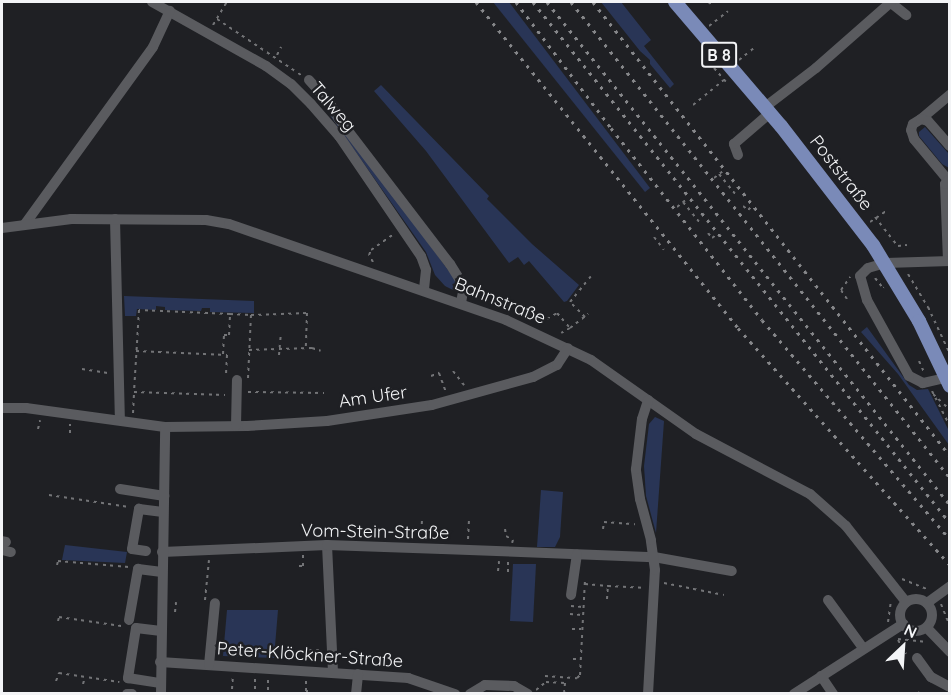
<!DOCTYPE html>
<html>
<head>
<meta charset="utf-8">
<style>
	body { margin:0 }
	#map { position:relative; width:951px; height:695px; overflow:hidden; background:#1f2024; font-family:Quicksand,sans-serif }
	div>[style] { position:absolute }
	.green>* { inset:0; background:#293556 }
	.path>* { height:2px; margin-top:-1px; transform-origin:0; background:repeating-linear-gradient(90deg,#737477 0 3px,transparent 0 7.5px) }
	.minor>* { height:10px; margin:-5px; padding:0 5px; transform-origin:5px; border-radius:5px; background:#5a5b5f }
	.minor>.ring { margin:-5px; padding:0; box-sizing:content-box; background:none; border:10px solid #5a5b5f; border-radius:50% }
	.major>* { height:14px; margin:-7px; padding:0 7px; transform-origin:7px; border-radius:7px; background:#7a8ab8 }
	.rail>* { height:3px; margin-top:-1.5px; transform-origin:0; background:repeating-linear-gradient(90deg,#86878a 0 3px,transparent 0 9px) }
	span { translate:-50% -50%; white-space:nowrap; text-align:center; line-height:1.15; -webkit-text-stroke:5px #1f2024; paint-order:stroke }
	.shield-label span { padding:2px 4px; background:#1f2024; border:2px solid; border-radius:4px; -webkit-text-stroke-width:0 }
	.shield-label { font-size:16px; color:#f3f4f6; font-weight:700 }
	.street-label { font-size:18px; color:#f3f4f6 }
	.frame { position:absolute; inset:0; border:3px solid #f3f4f6; pointer-events:none }
	.north { position:absolute; left:873px; top:617px; width:60px; height:60px; -webkit-text-stroke:4px #1f2024; paint-order:stroke; rotate:25deg; font-size:16px; font-weight:700; line-height:24px; text-align:center; color:#f3f4f6 }
	.north::after { content:''; display:block; margin:auto; width:21px; height:27px; background:#f3f4f6; clip-path:polygon(50% 0,100% 100%,50% 72%,0 100%) }
</style>
</head>
<body>
<div id="map">
	<div class="green">
		<div style="clip-path:polygon(493px 2px,509px 2px,650px 188px,645px 192px)"></div>
		<div style="clip-path:polygon(601px 2px,621px 2px,651px 40px,644px 46px,674px 84px,670px 88px,650px 64px,650px 60px,640px 51px)"></div>
		<div style="clip-path:polygon(381px 85px,489px 196px,487px 199px,532px 244px,579px 285px,567px 301px,564px 302px,529px 261px,524px 265px,518px 257px,509px 263px,426px 151px,374px 91px)"></div>
		<div style="clip-path:polygon(331px 110px,459px 285px,459px 293px,445px 286px,435px 275px,426px 252px,329px 114px)"></div>
		<div style="clip-path:polygon(925px 127px,949px 154px,949px 168px,942px 164px,919px 136px,919px 132px)"></div>
		<div style="clip-path:polygon(124px 296px,254px 301px,254px 313px,210px 312px,210px 308px,202px 308px,201px 311px,165px 310px,165px 307px,156px 306px,156px 310px,137px 309px,136px 316px,125px 316px)"></div>
		<div style="clip-path:polygon(867px 327px,909px 385px,917px 390px,928px 389px,949px 431px,949px 445px,898px 374px,861px 332px)"></div>
		<div style="clip-path:polygon(655px 417px,664px 421px,656px 533px,646px 496px,644px 466px,649px 424px)"></div>
		<div style="clip-path:polygon(541px 490px,563px 492px,560px 537px,555px 547px,537px 547px)"></div>
		<div style="clip-path:polygon(65px 545px,127px 552px,125px 563px,62px 560px)"></div>
		<div style="clip-path:polygon(513px 564px,536px 564px,533px 622px,510px 621px)"></div>
		<div style="clip-path:polygon(227px 610px,278px 610px,274px 658px,223px 656px)"></div>
	</div>
	<div class="path">
		<div style="left:708px;top:2px;width:4px;rotate:34deg"></div>
		<div style="left:949px;top:2px;width:1px"></div>
		<div style="left:217px;top:19px;width:101px;rotate:33.7deg"></div>
		<div style="left:213px;top:25px;width:27px;rotate:-59deg"></div>
		<div style="left:709px;top:26px;width:24px;rotate:-38deg"></div>
		<div style="left:277px;top:55px;width:9px;rotate:-63deg"></div>
		<div style="left:739px;top:60px;width:22px;rotate:-39deg"></div>
		<div style="left:714px;top:68px;width:18px;rotate:49deg"></div>
		<div style="left:693px;top:105px;width:40px;rotate:-39deg"></div>
		<div style="left:719px;top:174px;width:26px;rotate:51deg"></div>
		<div style="left:714px;top:178px;width:11px;rotate:-38deg"></div>
		<div style="left:683px;top:202px;width:26px;rotate:51deg"></div>
		<div style="left:743px;top:206px;width:6px;rotate:39deg"></div>
		<div style="left:748px;top:210px;width:4px;rotate:-45deg"></div>
		<div style="left:677px;top:207px;width:13px;rotate:-39deg"></div>
		<div style="left:875px;top:217px;width:37px;rotate:52deg"></div>
		<div style="left:898px;top:246px;width:9px;rotate:-6deg"></div>
		<div style="left:870px;top:222px;width:22px;rotate:-34deg"></div>
		<div style="left:708px;top:233px;width:6px;rotate:51deg"></div>
		<div style="left:712px;top:238px;width:5px;rotate:-37deg"></div>
		<div style="left:654px;top:237px;width:16px;rotate:52deg"></div>
		<div style="left:373px;top:262px;width:8px;rotate:-120deg"></div>
		<div style="left:369px;top:255px;width:5px;rotate:-68deg"></div>
		<div style="left:371px;top:250px;width:28px;rotate:-35deg"></div>
		<div style="left:908px;top:274px;width:39px;rotate:59deg"></div>
		<div style="left:928px;top:307px;width:52px;rotate:64.9deg"></div>
		<div style="left:875px;top:278px;width:13px;rotate:51deg"></div>
		<div style="left:883px;top:288px;width:1px;rotate:-45deg"></div>
		<div style="left:847px;top:299px;width:11px;rotate:-124deg"></div>
		<div style="left:841px;top:290px;width:16px;rotate:-55deg"></div>
		<div style="left:230px;top:314px;width:21px;rotate:3deg"></div>
		<div style="left:585px;top:317px;width:21px;rotate:-135deg"></div>
		<div style="left:570px;top:302px;width:33px;rotate:-51deg"></div>
		<div style="left:547px;top:319px;width:12px;rotate:-31deg"></div>
		<div style="left:557px;top:313px;width:20px;rotate:49deg"></div>
		<div style="left:570px;top:328px;width:10px;rotate:151deg"></div>
		<div style="left:570px;top:328px;width:23px;rotate:-38deg"></div>
		<div style="left:249px;top:350px;width:63px;rotate:-1.8deg"></div>
		<div style="left:312px;top:348px;width:9px;rotate:18deg"></div>
		<div style="left:136px;top:351px;width:91px;rotate:2.5deg"></div>
		<div style="left:227px;top:355px;width:18px;rotate:93deg"></div>
		<div style="left:223px;top:354px;width:19px;rotate:-87deg"></div>
		<div style="left:224px;top:335px;width:5px"></div>
		<div style="left:229px;top:335px;width:21px;rotate:-87deg"></div>
		<div style="left:230px;top:314px;width:91px;rotate:-177.5deg"></div>
		<div style="left:139px;top:310px;width:82px;rotate:93.5deg"></div>
		<div style="left:134px;top:392px;width:91px;rotate:1.9deg"></div>
		<div style="left:279px;top:355px;width:21px;rotate:-85deg"></div>
		<div style="left:919px;top:361px;width:12px;rotate:66deg"></div>
		<div style="left:82px;top:369px;width:26px;rotate:9deg"></div>
		<div style="left:453px;top:371px;width:18px;rotate:52deg"></div>
		<div style="left:431px;top:376px;width:9px;rotate:-21deg"></div>
		<div style="left:439px;top:373px;width:20px;rotate:70deg"></div>
		<div style="left:248px;top:378px;width:63px;rotate:-87.3deg"></div>
		<div style="left:251px;top:315px;width:56px;rotate:-2deg"></div>
		<div style="left:307px;top:313px;width:36px;rotate:92deg"></div>
		<div style="left:391px;top:388px;width:7px;rotate:98deg"></div>
		<div style="left:390px;top:395px;width:4px;rotate:-14deg"></div>
		<div style="left:394px;top:394px;width:5px;rotate:79deg"></div>
		<div style="left:932px;top:391px;width:39px;rotate:63deg"></div>
		<div style="left:248px;top:392px;width:76px;rotate:0.8deg"></div>
		<div style="left:933px;top:394px;width:23px;rotate:43deg"></div>
		<div style="left:133px;top:413px;width:21px;rotate:-87deg"></div>
		<div style="left:38px;top:429px;width:9px;rotate:-77deg"></div>
		<div style="left:70px;top:433px;width:9px;rotate:-90deg"></div>
		<div style="left:49px;top:495px;width:81px;rotate:8.5deg"></div>
		<div style="left:505px;top:529px;width:7px;rotate:82deg"></div>
		<div style="left:506px;top:536px;width:8px;rotate:30deg"></div>
		<div style="left:513px;top:540px;width:3px;rotate:108deg"></div>
		<div style="left:603px;top:529px;width:7px;rotate:-82deg"></div>
		<div style="left:604px;top:522px;width:31px;rotate:4deg"></div>
		<div style="left:377px;top:538px;width:12px;rotate:-85deg"></div>
		<div style="left:421px;top:539px;width:18px;rotate:-87deg"></div>
		<div style="left:468px;top:539px;width:21px;rotate:-87deg"></div>
		<div style="left:57px;top:565px;width:4px;rotate:-76deg"></div>
		<div style="left:58px;top:561px;width:71px;rotate:4.8deg"></div>
		<div style="left:299px;top:566px;width:4px"></div>
		<div style="left:303px;top:566px;width:11px;rotate:-90deg"></div>
		<div style="left:498px;top:571px;width:10px;rotate:-84deg"></div>
		<div style="left:508px;top:572px;width:10px;rotate:-90deg"></div>
		<div style="left:902px;top:579px;width:27px;rotate:22deg"></div>
		<div style="left:664px;top:583px;width:61px;rotate:11.3deg"></div>
		<div style="left:585px;top:584px;width:23px;rotate:5deg"></div>
		<div style="left:607px;top:599px;width:13px;rotate:-86deg"></div>
		<div style="left:608px;top:586px;width:35px;rotate:3deg"></div>
		<div style="left:205px;top:600px;width:40px;rotate:-84.3deg"></div>
		<div style="left:941px;top:604px;width:24px;rotate:68deg"></div>
		<div style="left:571px;top:606px;width:12px;rotate:5deg"></div>
		<div style="left:175px;top:612px;width:10px;rotate:-84deg"></div>
		<div style="left:570px;top:614px;width:12px;rotate:5deg"></div>
		<div style="left:58px;top:621px;width:4px;rotate:-76deg"></div>
		<div style="left:59px;top:617px;width:63px;rotate:8.3deg"></div>
		<div style="left:888px;top:622px;width:21px;rotate:-82deg"></div>
		<div style="left:572px;top:629px;width:9px"></div>
		<div style="left:898px;top:639px;width:27px;rotate:6deg"></div>
		<div style="left:898px;top:640px;width:16px;rotate:60deg"></div>
		<div style="left:309px;top:650px;width:12px"></div>
		<div style="left:573px;top:659px;width:8px"></div>
		<div style="left:545px;top:676px;width:32px;rotate:4deg"></div>
		<div style="left:577px;top:678px;width:4px;rotate:-45deg"></div>
		<div style="left:580px;top:675px;width:96px;rotate:-87deg"></div>
		<div style="left:56px;top:681px;width:9px;rotate:-69deg"></div>
		<div style="left:59px;top:673px;width:61px;rotate:8.5deg"></div>
		<div style="left:306px;top:681px;width:10px;rotate:90deg"></div>
		<div style="left:306px;top:691px;width:2px"></div>
		<div style="left:83px;top:684px;width:7px;rotate:-74deg"></div>
		<div style="left:232px;top:689px;width:13px;rotate:-86deg"></div>
		<div style="left:255px;top:689px;width:12px;rotate:-90deg"></div>
		<div style="left:268px;top:690px;width:12px;rotate:-90deg"></div>
		<div style="left:536px;top:690px;width:13px;rotate:-39deg"></div>
		<div style="left:546px;top:682px;width:19px;rotate:3deg"></div>
		<div style="left:565px;top:683px;width:11px;rotate:95deg"></div>
		<div style="left:918px;top:692px;width:3px;rotate:45deg"></div>
	</div>
	<div class="minor">
		<div style="left:152px;top:2px;width:131px;rotate:29.3deg"></div>
		<div style="left:266px;top:66px;width:31px;rotate:36deg"></div>
		<div style="left:291px;top:84px;width:28px;rotate:45deg"></div>
		<div style="left:311px;top:104px;width:43px;rotate:48.8deg"></div>
		<div style="left:339px;top:136px;width:145px;rotate:55.7deg"></div>
		<div style="left:421px;top:256px;width:15px;rotate:70deg"></div>
		<div style="left:426px;top:270px;width:20px;rotate:96deg"></div>
		<div style="left:890px;top:2px;width:21px;rotate:39deg"></div>
		<div style="left:309px;top:80px;width:30px;rotate:48deg"></div>
		<div style="left:329px;top:102px;width:20px;rotate:60deg"></div>
		<div style="left:339px;top:119px;width:183px;rotate:52.6deg"></div>
		<div style="left:450px;top:264px;width:26px;rotate:58deg"></div>
		<div style="left:464px;top:286px;width:17px;rotate:100deg"></div>
		<div style="left:765px;top:107px;width:64px;rotate:-37.4deg"></div>
		<div style="left:816px;top:68px;width:100px;rotate:-41.3deg"></div>
		<div style="left:921px;top:119px;width:38px;rotate:-40deg"></div>
		<div style="left:738px;top:155px;width:12px;rotate:-110deg"></div>
		<div style="left:734px;top:144px;width:48px;rotate:-40.7deg"></div>
		<div style="left:948px;top:180px;width:53px;rotate:-129.7deg"></div>
		<div style="left:914px;top:139px;width:9px;rotate:-108deg"></div>
		<div style="left:911px;top:130px;width:6px;rotate:-72deg"></div>
		<div style="left:913px;top:124px;width:9px;rotate:-32deg"></div>
		<div style="left:921px;top:119px;width:7px;rotate:16deg"></div>
		<div style="left:928px;top:121px;width:33px;rotate:49deg"></div>
		<div style="left:115px;top:219px;width:200px;rotate:88.6deg"></div>
		<div style="left:25px;top:224px;width:218px;rotate:-54.1deg"></div>
		<div style="left:153px;top:47px;width:40px;rotate:-65deg"></div>
		<div style="left:2px;top:228px;width:70px;rotate:-7.4deg"></div>
		<div style="left:71px;top:219px;width:135px;rotate:0.4deg"></div>
		<div style="left:206px;top:220px;width:23px;rotate:10deg"></div>
		<div style="left:229px;top:224px;width:293px;rotate:19.1deg"></div>
		<div style="left:506px;top:320px;width:94px;rotate:25.2deg"></div>
		<div style="left:591px;top:360px;width:128px;rotate:35.2deg"></div>
		<div style="left:696px;top:434px;width:129px;rotate:27.8deg"></div>
		<div style="left:810px;top:494px;width:48px;rotate:41.6deg"></div>
		<div style="left:846px;top:526px;width:97px;rotate:51.7deg"></div>
		<div style="left:948px;top:261px;width:77px;rotate:-92.2deg"></div>
		<div style="left:945px;top:184px;width:8px;rotate:-50deg"></div>
		<div style="left:945px;top:378px;width:23px;rotate:167deg"></div>
		<div style="left:923px;top:383px;width:16px;rotate:-153deg"></div>
		<div style="left:909px;top:376px;width:87px;rotate:-118.9deg"></div>
		<div style="left:867px;top:300px;width:25px;rotate:-106deg"></div>
		<div style="left:860px;top:276px;width:11px;rotate:-45deg"></div>
		<div style="left:868px;top:268px;width:19px;rotate:-16deg"></div>
		<div style="left:886px;top:263px;width:64px;rotate:-1.8deg"></div>
		<div style="left:2px;top:408px;width:24px"></div>
		<div style="left:26px;top:408px;width:140px;rotate:7.8deg"></div>
		<div style="left:165px;top:427px;width:82px;rotate:-0.7deg"></div>
		<div style="left:247px;top:426px;width:80px;rotate:-3.6deg"></div>
		<div style="left:327px;top:421px;width:106px;rotate:-8.7deg"></div>
		<div style="left:432px;top:405px;width:105px;rotate:-15.5deg"></div>
		<div style="left:533px;top:377px;width:27px;rotate:-27deg"></div>
		<div style="left:557px;top:365px;width:20px;rotate:-57deg"></div>
		<div style="left:236px;top:426px;width:46px;rotate:-88.8deg"></div>
		<div style="left:120px;top:489px;width:45px;rotate:9deg"></div>
		<div style="left:2px;top:541px;width:4px;rotate:14deg"></div>
		<div style="left:327px;top:545px;width:127px;rotate:87.3deg"></div>
		<div style="left:2px;top:550px;width:9px;rotate:13deg"></div>
		<div style="left:146px;top:551px;width:14px;rotate:-172deg"></div>
		<div style="left:132px;top:549px;width:41px;rotate:-80.1deg"></div>
		<div style="left:139px;top:509px;width:24px;rotate:7deg"></div>
		<div style="left:162px;top:552px;width:165px;rotate:-2.4deg"></div>
		<div style="left:327px;top:545px;width:115px;rotate:2deg"></div>
		<div style="left:442px;top:549px;width:212px;rotate:2.2deg"></div>
		<div style="left:654px;top:557px;width:79px;rotate:10.2deg"></div>
		<div style="left:571px;top:595px;width:41px;rotate:-81.7deg"></div>
		<div class="ring" style="left:900px;top:599px;width:22px;height:22px"></div>
		<div style="left:828px;top:600px;width:59px;rotate:53.9deg"></div>
		<div style="left:927px;top:603px;width:29px;rotate:-36deg"></div>
		<div style="left:129px;top:620px;width:52px;rotate:-80deg"></div>
		<div style="left:138px;top:569px;width:24px;rotate:7deg"></div>
		<div style="left:927px;top:628px;width:33px;rotate:46deg"></div>
		<div style="left:161px;top:631px;width:25px;rotate:-173deg"></div>
		<div style="left:136px;top:628px;width:51px;rotate:99.1deg"></div>
		<div style="left:128px;top:678px;width:33px;rotate:9deg"></div>
		<div style="left:917px;top:658px;width:24px;rotate:54deg"></div>
		<div style="left:931px;top:677px;width:21px;rotate:28deg"></div>
		<div style="left:160px;top:662px;width:249px;rotate:3.7deg"></div>
		<div style="left:408px;top:678px;width:50px;rotate:18.8deg"></div>
		<div style="left:209px;top:665px;width:62px;rotate:-84.5deg"></div>
		<div style="left:821px;top:676px;width:22px;rotate:56deg"></div>
		<div style="left:127px;top:694px;width:5px"></div>
		<div style="left:161px;top:694px;width:267px;rotate:-89.1deg"></div>
		<div style="left:356px;top:694px;width:20px;rotate:-84deg"></div>
		<div style="left:470px;top:694px;width:17px;rotate:-31deg"></div>
		<div style="left:485px;top:685px;width:29px;rotate:2deg"></div>
		<div style="left:514px;top:686px;width:16px;rotate:30deg"></div>
		<div style="left:648px;top:694px;width:124px;rotate:-86.8deg"></div>
		<div style="left:655px;top:570px;width:30px;rotate:-98deg"></div>
		<div style="left:651px;top:540px;width:42px;rotate:-105deg"></div>
		<div style="left:640px;top:499px;width:30px;rotate:-98deg"></div>
		<div style="left:636px;top:469px;width:50px;rotate:-83.2deg"></div>
		<div style="left:642px;top:419px;width:20px;rotate:-72deg"></div>
		<div style="left:794px;top:694px;width:130px;rotate:-32.7deg"></div>
	</div>
	<div class="major">
		<div style="left:675px;top:2px;width:163px;rotate:49.5deg"></div>
		<div style="left:781px;top:126px;width:150px;rotate:52.3deg"></div>
		<div style="left:873px;top:245px;width:89px;rotate:58.8deg"></div>
		<div style="left:919px;top:321px;width:72px;rotate:64.5deg"></div>
	</div>
	<div class="rail">
		<div style="left:476px;top:2px;width:418px;rotate:51.2deg"></div>
		<div style="left:738px;top:328px;width:318px;rotate:48.2deg"></div>
		<div style="left:516px;top:2px;width:158px;rotate:53deg"></div>
		<div style="left:611px;top:128px;width:244px;rotate:51.8deg"></div>
		<div style="left:762px;top:320px;width:289px;rotate:49.4deg"></div>
		<div style="left:533px;top:2px;width:667px;rotate:51.33deg"></div>
		<div style="left:547px;top:2px;width:645px;rotate:51.3deg"></div>
		<div style="left:571px;top:2px;width:608px;rotate:51.47deg"></div>
		<div style="left:593px;top:2px;width:578px;rotate:51.82deg"></div>
	</div>
	<div class="shield-label">
		<span style="left:719px;top:55px">B 8</span>
	</div>
	<div class="street-label">
		<span style="left:333px;top:107px;rotate:49deg">Talweg</span>
		<span style="left:841px;top:173px;rotate:52deg">Poststraße</span>
		<span style="left:500px;top:301px;rotate:22deg">Bahnstraße</span>
		<span style="left:373px;top:397px;rotate:-8deg">Am Ufer</span>
		<span style="left:375px;top:532px;rotate:1deg">Vom-Stein-Straße</span>
		<span style="left:310px;top:655px;rotate:4deg">Peter-Klöckner-Straße</span>
	</div>
	<div class="frame"></div>
	<div class="north">N</div>
</div>
</body>
</html>
